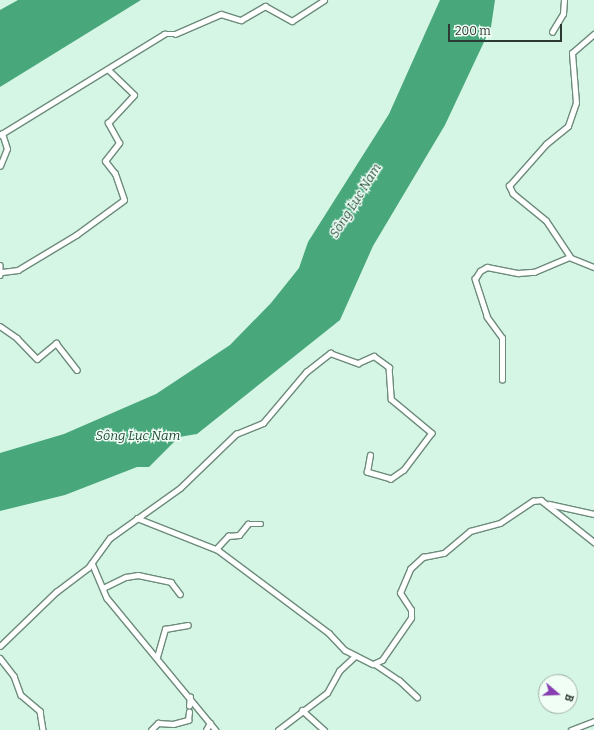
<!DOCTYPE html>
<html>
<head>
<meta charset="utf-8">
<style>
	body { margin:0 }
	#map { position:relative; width:594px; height:730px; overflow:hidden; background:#d5f6e4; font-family:Bitter,serif }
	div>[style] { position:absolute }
	.water>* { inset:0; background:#49a77c }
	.roads { filter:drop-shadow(1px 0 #6d8b7b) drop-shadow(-1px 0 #6d8b7b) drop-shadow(0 1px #6d8b7b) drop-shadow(0 -1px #6d8b7b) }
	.minor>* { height:4.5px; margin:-2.25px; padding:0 2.25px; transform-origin:2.25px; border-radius:2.25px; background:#fff }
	span { translate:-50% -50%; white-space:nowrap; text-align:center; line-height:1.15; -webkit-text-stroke:3px #f0fef6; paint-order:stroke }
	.water-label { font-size:13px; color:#224a37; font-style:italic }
	.north { position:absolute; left:538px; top:674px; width:40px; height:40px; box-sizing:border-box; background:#f0fef6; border:1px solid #a2b0a8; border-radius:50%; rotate:109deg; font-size:11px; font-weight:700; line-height:16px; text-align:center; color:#2d3a33 }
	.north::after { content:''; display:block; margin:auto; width:14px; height:18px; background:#873eb0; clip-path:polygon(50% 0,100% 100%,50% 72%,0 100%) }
	.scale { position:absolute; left:448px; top:24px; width:114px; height:18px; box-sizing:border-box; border:2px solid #2d3a33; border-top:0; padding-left:5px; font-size:12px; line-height:14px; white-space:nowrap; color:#2d3a33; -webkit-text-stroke:3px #f0fef6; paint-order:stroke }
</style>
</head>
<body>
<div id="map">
	<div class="water">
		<div style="clip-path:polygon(18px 0,141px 0,0 87px,0 10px)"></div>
		<div style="clip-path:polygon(440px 0,495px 0,491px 27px,445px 125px,373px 246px,340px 320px,197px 434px,179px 437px,149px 467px,137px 467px,65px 495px,0 511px,0 453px,64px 434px,156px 394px,230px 345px,271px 303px,299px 268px,308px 242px,389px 114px)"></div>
	</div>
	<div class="roads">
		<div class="minor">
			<div style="left:552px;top:32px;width:21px;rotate:-59deg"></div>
			<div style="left:563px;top:14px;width:14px;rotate:-86deg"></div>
			<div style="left:0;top:135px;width:193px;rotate:-31.6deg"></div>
			<div style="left:164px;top:34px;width:11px"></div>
			<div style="left:175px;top:34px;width:50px;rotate:-23.5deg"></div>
			<div style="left:221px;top:14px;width:21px;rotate:17deg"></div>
			<div style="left:241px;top:20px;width:28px;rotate:-30deg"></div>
			<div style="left:265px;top:6px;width:31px;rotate:29deg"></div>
			<div style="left:292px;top:21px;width:38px;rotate:-33deg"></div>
			<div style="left:0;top:166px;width:18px;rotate:-68deg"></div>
			<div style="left:7px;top:149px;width:16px;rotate:-108deg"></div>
			<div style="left:570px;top:257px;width:43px;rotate:-123.7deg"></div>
			<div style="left:546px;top:221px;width:43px;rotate:-140.7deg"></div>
			<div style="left:513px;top:194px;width:9px;rotate:-117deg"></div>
			<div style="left:509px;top:186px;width:56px;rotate:-48.6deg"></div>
			<div style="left:546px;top:144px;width:28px;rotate:-39deg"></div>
			<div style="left:568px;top:126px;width:24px;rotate:-71deg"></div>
			<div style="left:576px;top:103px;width:50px;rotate:-94.6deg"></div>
			<div style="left:572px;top:53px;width:29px;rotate:-41deg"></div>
			<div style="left:0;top:265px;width:10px;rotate:90deg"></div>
			<div style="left:2px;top:272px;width:16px;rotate:-7deg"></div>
			<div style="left:18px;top:270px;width:68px;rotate:-31.1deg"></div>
			<div style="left:76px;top:235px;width:59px;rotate:-36.1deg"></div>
			<div style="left:124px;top:200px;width:28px;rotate:-109deg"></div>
			<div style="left:115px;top:174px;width:16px;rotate:-128deg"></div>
			<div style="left:105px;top:161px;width:23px;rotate:-52deg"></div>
			<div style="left:119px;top:143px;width:23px;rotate:-119deg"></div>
			<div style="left:108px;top:123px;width:38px;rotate:-47deg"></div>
			<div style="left:134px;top:95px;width:36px;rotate:-136deg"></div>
			<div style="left:0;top:326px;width:21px;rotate:35deg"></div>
			<div style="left:17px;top:338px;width:29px;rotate:46deg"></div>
			<div style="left:37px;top:359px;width:25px;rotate:-40deg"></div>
			<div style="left:56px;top:343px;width:34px;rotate:52deg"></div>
			<div style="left:502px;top:380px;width:42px;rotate:-90deg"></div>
			<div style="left:502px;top:338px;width:26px;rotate:-126deg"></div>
			<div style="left:487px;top:317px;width:40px;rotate:-108deg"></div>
			<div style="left:475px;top:279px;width:9px;rotate:-58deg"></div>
			<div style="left:480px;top:271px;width:8px;rotate:-30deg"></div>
			<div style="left:487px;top:267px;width:32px;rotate:11deg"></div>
			<div style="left:518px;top:273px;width:16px;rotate:-4deg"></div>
			<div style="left:534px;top:272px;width:38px;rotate:-23deg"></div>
			<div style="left:569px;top:257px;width:27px;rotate:22deg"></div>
			<div style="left:549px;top:504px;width:46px;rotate:12.5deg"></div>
			<div style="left:137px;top:518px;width:87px;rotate:21.6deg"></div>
			<div style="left:218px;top:550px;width:139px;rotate:36.8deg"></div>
			<div style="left:329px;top:633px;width:23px;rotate:47deg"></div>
			<div style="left:345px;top:650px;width:31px;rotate:27deg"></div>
			<div style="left:373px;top:664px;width:10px;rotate:-24deg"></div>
			<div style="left:382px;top:660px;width:51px;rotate:-55.4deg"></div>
			<div style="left:411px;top:618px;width:8px;rotate:-90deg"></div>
			<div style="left:411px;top:610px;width:20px;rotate:-123deg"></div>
			<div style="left:400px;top:593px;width:26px;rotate:-67deg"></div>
			<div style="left:410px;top:569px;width:18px;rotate:-43deg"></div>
			<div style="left:423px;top:557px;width:21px;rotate:-11deg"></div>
			<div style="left:444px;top:553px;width:34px;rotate:-40deg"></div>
			<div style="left:470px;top:531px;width:31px;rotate:-15deg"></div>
			<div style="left:500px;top:523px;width:40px;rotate:-34deg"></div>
			<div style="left:533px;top:501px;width:8px;rotate:-7deg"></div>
			<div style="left:541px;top:500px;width:68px;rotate:38.4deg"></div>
			<div style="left:216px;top:549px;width:18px;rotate:-47deg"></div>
			<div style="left:228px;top:536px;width:11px;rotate:-5deg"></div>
			<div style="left:239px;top:535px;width:14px;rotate:-51deg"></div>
			<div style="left:248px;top:524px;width:13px"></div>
			<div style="left:92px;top:563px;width:38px;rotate:67deg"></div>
			<div style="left:107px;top:598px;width:171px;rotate:50.5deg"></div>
			<div style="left:103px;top:588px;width:25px;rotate:-26deg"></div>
			<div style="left:126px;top:577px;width:12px;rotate:-9deg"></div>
			<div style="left:138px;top:575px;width:34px;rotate:12deg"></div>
			<div style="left:171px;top:582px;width:15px;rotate:53deg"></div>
			<div style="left:0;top:646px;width:78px;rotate:-44deg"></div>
			<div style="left:56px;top:592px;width:40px;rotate:-37deg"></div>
			<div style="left:88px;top:568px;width:37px;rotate:-54deg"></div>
			<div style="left:110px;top:538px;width:86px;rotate:-35.5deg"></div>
			<div style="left:180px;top:488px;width:78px;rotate:-44deg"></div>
			<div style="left:236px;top:434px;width:29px;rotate:-22deg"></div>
			<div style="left:263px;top:423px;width:67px;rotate:-49.9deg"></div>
			<div style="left:306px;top:372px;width:31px;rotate:-38deg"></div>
			<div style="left:330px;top:353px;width:30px;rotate:20deg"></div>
			<div style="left:358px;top:363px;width:17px;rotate:-24deg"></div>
			<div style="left:374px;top:356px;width:19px;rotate:36deg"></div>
			<div style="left:389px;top:367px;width:32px;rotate:86deg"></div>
			<div style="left:391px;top:399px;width:53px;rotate:39.7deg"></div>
			<div style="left:432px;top:433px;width:46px;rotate:127.1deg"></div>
			<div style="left:404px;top:470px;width:16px;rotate:145deg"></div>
			<div style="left:391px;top:479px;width:25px;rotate:-164deg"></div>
			<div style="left:367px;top:472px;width:17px;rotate:-80deg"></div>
			<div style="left:157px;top:657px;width:29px;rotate:-74deg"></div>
			<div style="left:165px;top:629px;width:23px;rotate:-10deg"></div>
			<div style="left:0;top:658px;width:23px;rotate:52deg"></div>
			<div style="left:14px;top:676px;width:20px;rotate:70deg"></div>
			<div style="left:21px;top:695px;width:25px;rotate:40deg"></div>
			<div style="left:40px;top:711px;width:19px;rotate:81deg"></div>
			<div style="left:375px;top:664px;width:29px;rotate:34deg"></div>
			<div style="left:399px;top:680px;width:25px;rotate:43deg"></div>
			<div style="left:189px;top:706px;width:9px;rotate:-84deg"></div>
			<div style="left:302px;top:710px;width:30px;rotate:42deg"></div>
			<div style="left:151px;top:730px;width:10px;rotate:-45deg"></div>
			<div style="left:158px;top:723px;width:15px;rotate:4deg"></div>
			<div style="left:173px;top:724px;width:16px;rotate:-15deg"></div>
			<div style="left:188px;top:720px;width:8px;rotate:-83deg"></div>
			<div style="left:206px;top:730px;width:8px;rotate:-60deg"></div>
			<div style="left:278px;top:730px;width:61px;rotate:-37.1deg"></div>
			<div style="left:327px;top:693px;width:25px;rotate:-61deg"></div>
			<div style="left:339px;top:671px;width:22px;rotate:-43deg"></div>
			<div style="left:571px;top:730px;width:25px;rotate:-21deg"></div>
		</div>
	</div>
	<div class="water-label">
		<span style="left:356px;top:201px;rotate:-58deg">Sông Lục Nam</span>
		<span style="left:138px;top:436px">Sông Lục Nam</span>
	</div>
	<div class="north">B</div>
	<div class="scale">200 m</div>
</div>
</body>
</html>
